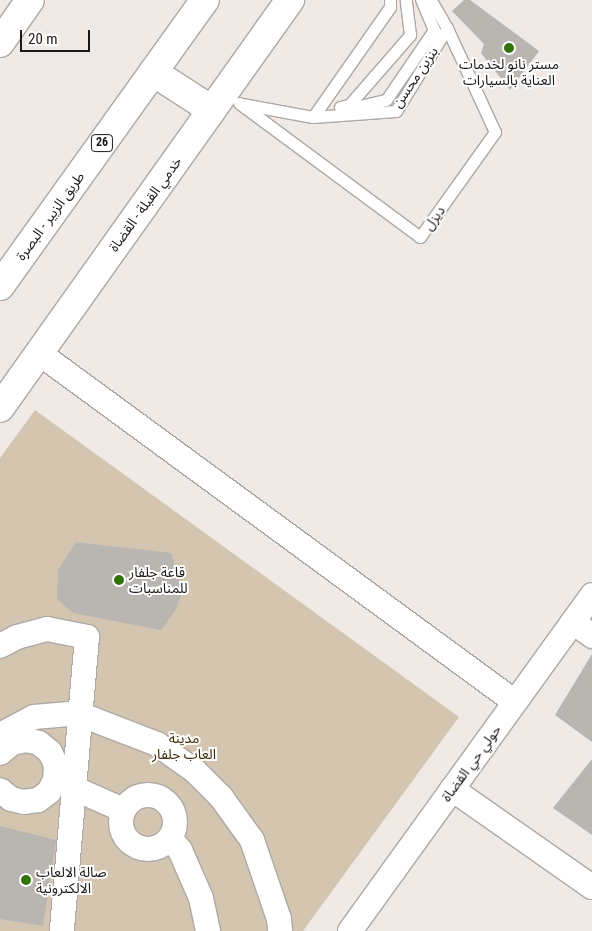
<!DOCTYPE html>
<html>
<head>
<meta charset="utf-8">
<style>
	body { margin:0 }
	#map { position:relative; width:592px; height:931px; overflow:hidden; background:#f0eae7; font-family:"Roboto Condensed","Noto Sans Arabic",sans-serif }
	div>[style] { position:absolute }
	.green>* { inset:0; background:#d3c5af }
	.building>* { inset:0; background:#b9b5b1 }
	.roads { filter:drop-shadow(1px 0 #ada8a5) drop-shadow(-1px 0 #ada8a5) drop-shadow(0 1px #ada8a5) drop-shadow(0 -1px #ada8a5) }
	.lane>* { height:11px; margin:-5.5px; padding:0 5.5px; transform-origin:5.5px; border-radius:5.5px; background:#fff }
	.street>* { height:24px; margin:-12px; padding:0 12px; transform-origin:12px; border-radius:12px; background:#fff }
	.street>.ring { margin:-12px; padding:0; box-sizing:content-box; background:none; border:24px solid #fff; border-radius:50% }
	.secondary>* { height:28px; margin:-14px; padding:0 14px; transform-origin:14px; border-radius:14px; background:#fff }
	.highway>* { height:28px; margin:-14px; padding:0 14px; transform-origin:14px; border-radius:14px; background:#fff }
	.dots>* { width:14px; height:14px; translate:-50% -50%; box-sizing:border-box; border:2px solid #fff; border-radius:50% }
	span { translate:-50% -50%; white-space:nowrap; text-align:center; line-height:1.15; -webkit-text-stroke:4px #fff; paint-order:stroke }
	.shield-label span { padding:1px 4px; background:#fff; border:1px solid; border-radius:4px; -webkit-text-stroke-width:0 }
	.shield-label { font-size:12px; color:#1b1918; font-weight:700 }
	.poi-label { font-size:14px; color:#1b1918 }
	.left { translate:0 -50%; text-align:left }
	.street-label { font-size:14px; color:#1b1918 }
	.park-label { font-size:14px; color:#3e2a00 }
	.scale { position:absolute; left:20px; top:30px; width:70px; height:22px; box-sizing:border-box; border:2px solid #1b1918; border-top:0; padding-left:6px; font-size:15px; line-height:18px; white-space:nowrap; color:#1b1918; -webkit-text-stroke:4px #fff; paint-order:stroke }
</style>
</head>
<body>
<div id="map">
	<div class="green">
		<div style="clip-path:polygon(35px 410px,459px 717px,303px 931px,0 931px,0 458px)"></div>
	</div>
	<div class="building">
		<div style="clip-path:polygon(464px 0,470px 0,539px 51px,510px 90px,481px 53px,484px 44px,452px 11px)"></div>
		<div style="clip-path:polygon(76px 542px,171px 553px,183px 590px,175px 611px,161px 630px,73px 613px,57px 599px,58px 570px)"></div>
		<div style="clip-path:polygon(592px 654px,592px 742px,555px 715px)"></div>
		<div style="clip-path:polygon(592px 759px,592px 835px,553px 808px)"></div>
		<div style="clip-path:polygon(0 826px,56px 840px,43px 926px,0 919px)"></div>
	</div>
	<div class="roads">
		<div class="lane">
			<div style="left:239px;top:103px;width:225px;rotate:36.5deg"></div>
			<div style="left:420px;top:237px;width:129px;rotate:-54.5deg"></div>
			<div style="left:495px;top:132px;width:115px;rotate:-114.8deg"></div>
			<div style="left:242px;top:104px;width:72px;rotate:10.4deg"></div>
			<div style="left:313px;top:117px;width:134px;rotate:-55deg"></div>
			<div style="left:390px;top:7px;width:7px;rotate:-90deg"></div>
			<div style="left:340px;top:107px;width:9px;rotate:-13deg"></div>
			<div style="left:349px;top:105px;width:93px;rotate:-48.9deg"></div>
			<div style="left:410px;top:35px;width:35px;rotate:-97deg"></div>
			<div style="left:351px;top:108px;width:36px;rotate:-13deg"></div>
			<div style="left:386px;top:100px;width:85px;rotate:-55.6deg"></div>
			<div style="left:434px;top:30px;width:33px;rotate:-113deg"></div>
			<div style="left:313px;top:117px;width:83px;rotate:-4.1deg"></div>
			<div style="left:396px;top:111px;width:97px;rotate:-58.4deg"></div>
			<div style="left:447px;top:28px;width:32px;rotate:-120deg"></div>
		</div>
		<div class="street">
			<div style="left:39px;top:353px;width:590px;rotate:36.25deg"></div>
			<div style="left:573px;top:622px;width:24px;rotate:36deg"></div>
			<div style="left:0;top:646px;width:19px;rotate:-28deg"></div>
			<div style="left:17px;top:637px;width:31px;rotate:-15deg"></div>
			<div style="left:47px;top:629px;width:41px;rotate:11.3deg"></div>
			<div style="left:87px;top:637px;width:295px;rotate:94.9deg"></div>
			<div style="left:0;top:735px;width:38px;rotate:-28deg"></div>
			<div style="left:34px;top:717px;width:35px;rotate:-5deg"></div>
			<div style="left:69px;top:714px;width:24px;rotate:12deg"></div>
			<div style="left:92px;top:719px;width:70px;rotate:21deg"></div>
			<div style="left:157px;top:744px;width:47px;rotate:35.4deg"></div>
			<div style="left:195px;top:771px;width:37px;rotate:45deg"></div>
			<div style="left:221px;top:797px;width:53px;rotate:54.2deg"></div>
			<div style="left:252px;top:840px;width:83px;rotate:71.1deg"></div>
			<div style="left:279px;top:919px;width:12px;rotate:85deg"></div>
			<div style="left:0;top:753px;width:16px;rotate:-40deg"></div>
			<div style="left:12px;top:743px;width:14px;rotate:-12deg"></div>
			<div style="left:26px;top:740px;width:13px;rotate:13deg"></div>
			<div style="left:39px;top:743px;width:14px;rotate:39deg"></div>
			<div style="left:50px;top:752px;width:14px;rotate:65deg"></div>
			<div style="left:56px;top:765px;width:15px;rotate:94deg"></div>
			<div style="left:55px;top:780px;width:13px;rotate:117deg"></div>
			<div style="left:49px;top:792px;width:14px;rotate:144deg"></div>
			<div style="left:38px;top:800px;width:14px;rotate:172deg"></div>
			<div style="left:24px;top:802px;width:13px;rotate:-167deg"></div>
			<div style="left:11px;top:799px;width:14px;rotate:-141deg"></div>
			<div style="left:60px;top:782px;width:69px;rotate:24deg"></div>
			<div style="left:452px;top:789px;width:171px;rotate:35deg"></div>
			<div class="ring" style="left:121px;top:795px;width:30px;height:30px"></div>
			<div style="left:170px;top:839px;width:15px;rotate:48deg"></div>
			<div style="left:180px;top:850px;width:52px;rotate:66.4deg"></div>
			<div style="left:201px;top:898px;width:34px;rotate:78deg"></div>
			<div style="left:350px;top:931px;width:414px;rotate:-54.2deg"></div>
		</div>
		<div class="secondary">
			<div style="left:0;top:408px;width:501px;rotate:-54.6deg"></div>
		</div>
		<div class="highway">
			<div style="left:0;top:43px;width:52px;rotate:-55.1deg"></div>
			<div style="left:153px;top:72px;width:70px;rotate:32.8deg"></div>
			<div style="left:0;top:286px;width:352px;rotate:-54.4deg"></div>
		</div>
	</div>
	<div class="dots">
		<div style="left:509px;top:48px;background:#337208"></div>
		<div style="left:119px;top:580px;background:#337208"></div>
		<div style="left:26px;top:880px;background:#337208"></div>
	</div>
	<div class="shield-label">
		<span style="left:102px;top:143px">26</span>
	</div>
	<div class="poi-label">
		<span style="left:509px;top:72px">مستر نانو لخدمات<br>العناية بالسيارات</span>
		<span class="left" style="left:129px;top:580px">قاعة جلفار<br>للمناسبات</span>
		<span class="left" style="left:36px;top:880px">صالة الالعاب<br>الالكترونية</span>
	</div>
	<div class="street-label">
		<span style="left:415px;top:77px;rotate:-56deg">بنزين محسن</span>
		<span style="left:145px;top:204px;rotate:-54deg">خدمي القبلة - القضاة</span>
		<span style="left:50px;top:216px;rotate:-54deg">طريق الزبير - البصرة</span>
		<span style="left:434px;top:218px;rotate:-54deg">ديزل</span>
		<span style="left:471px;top:763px;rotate:-54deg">حولي حي القضاة</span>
	</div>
	<div class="park-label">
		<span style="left:184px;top:746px">مدينة<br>العاب جلفار</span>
	</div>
	<div class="scale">20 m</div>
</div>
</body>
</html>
